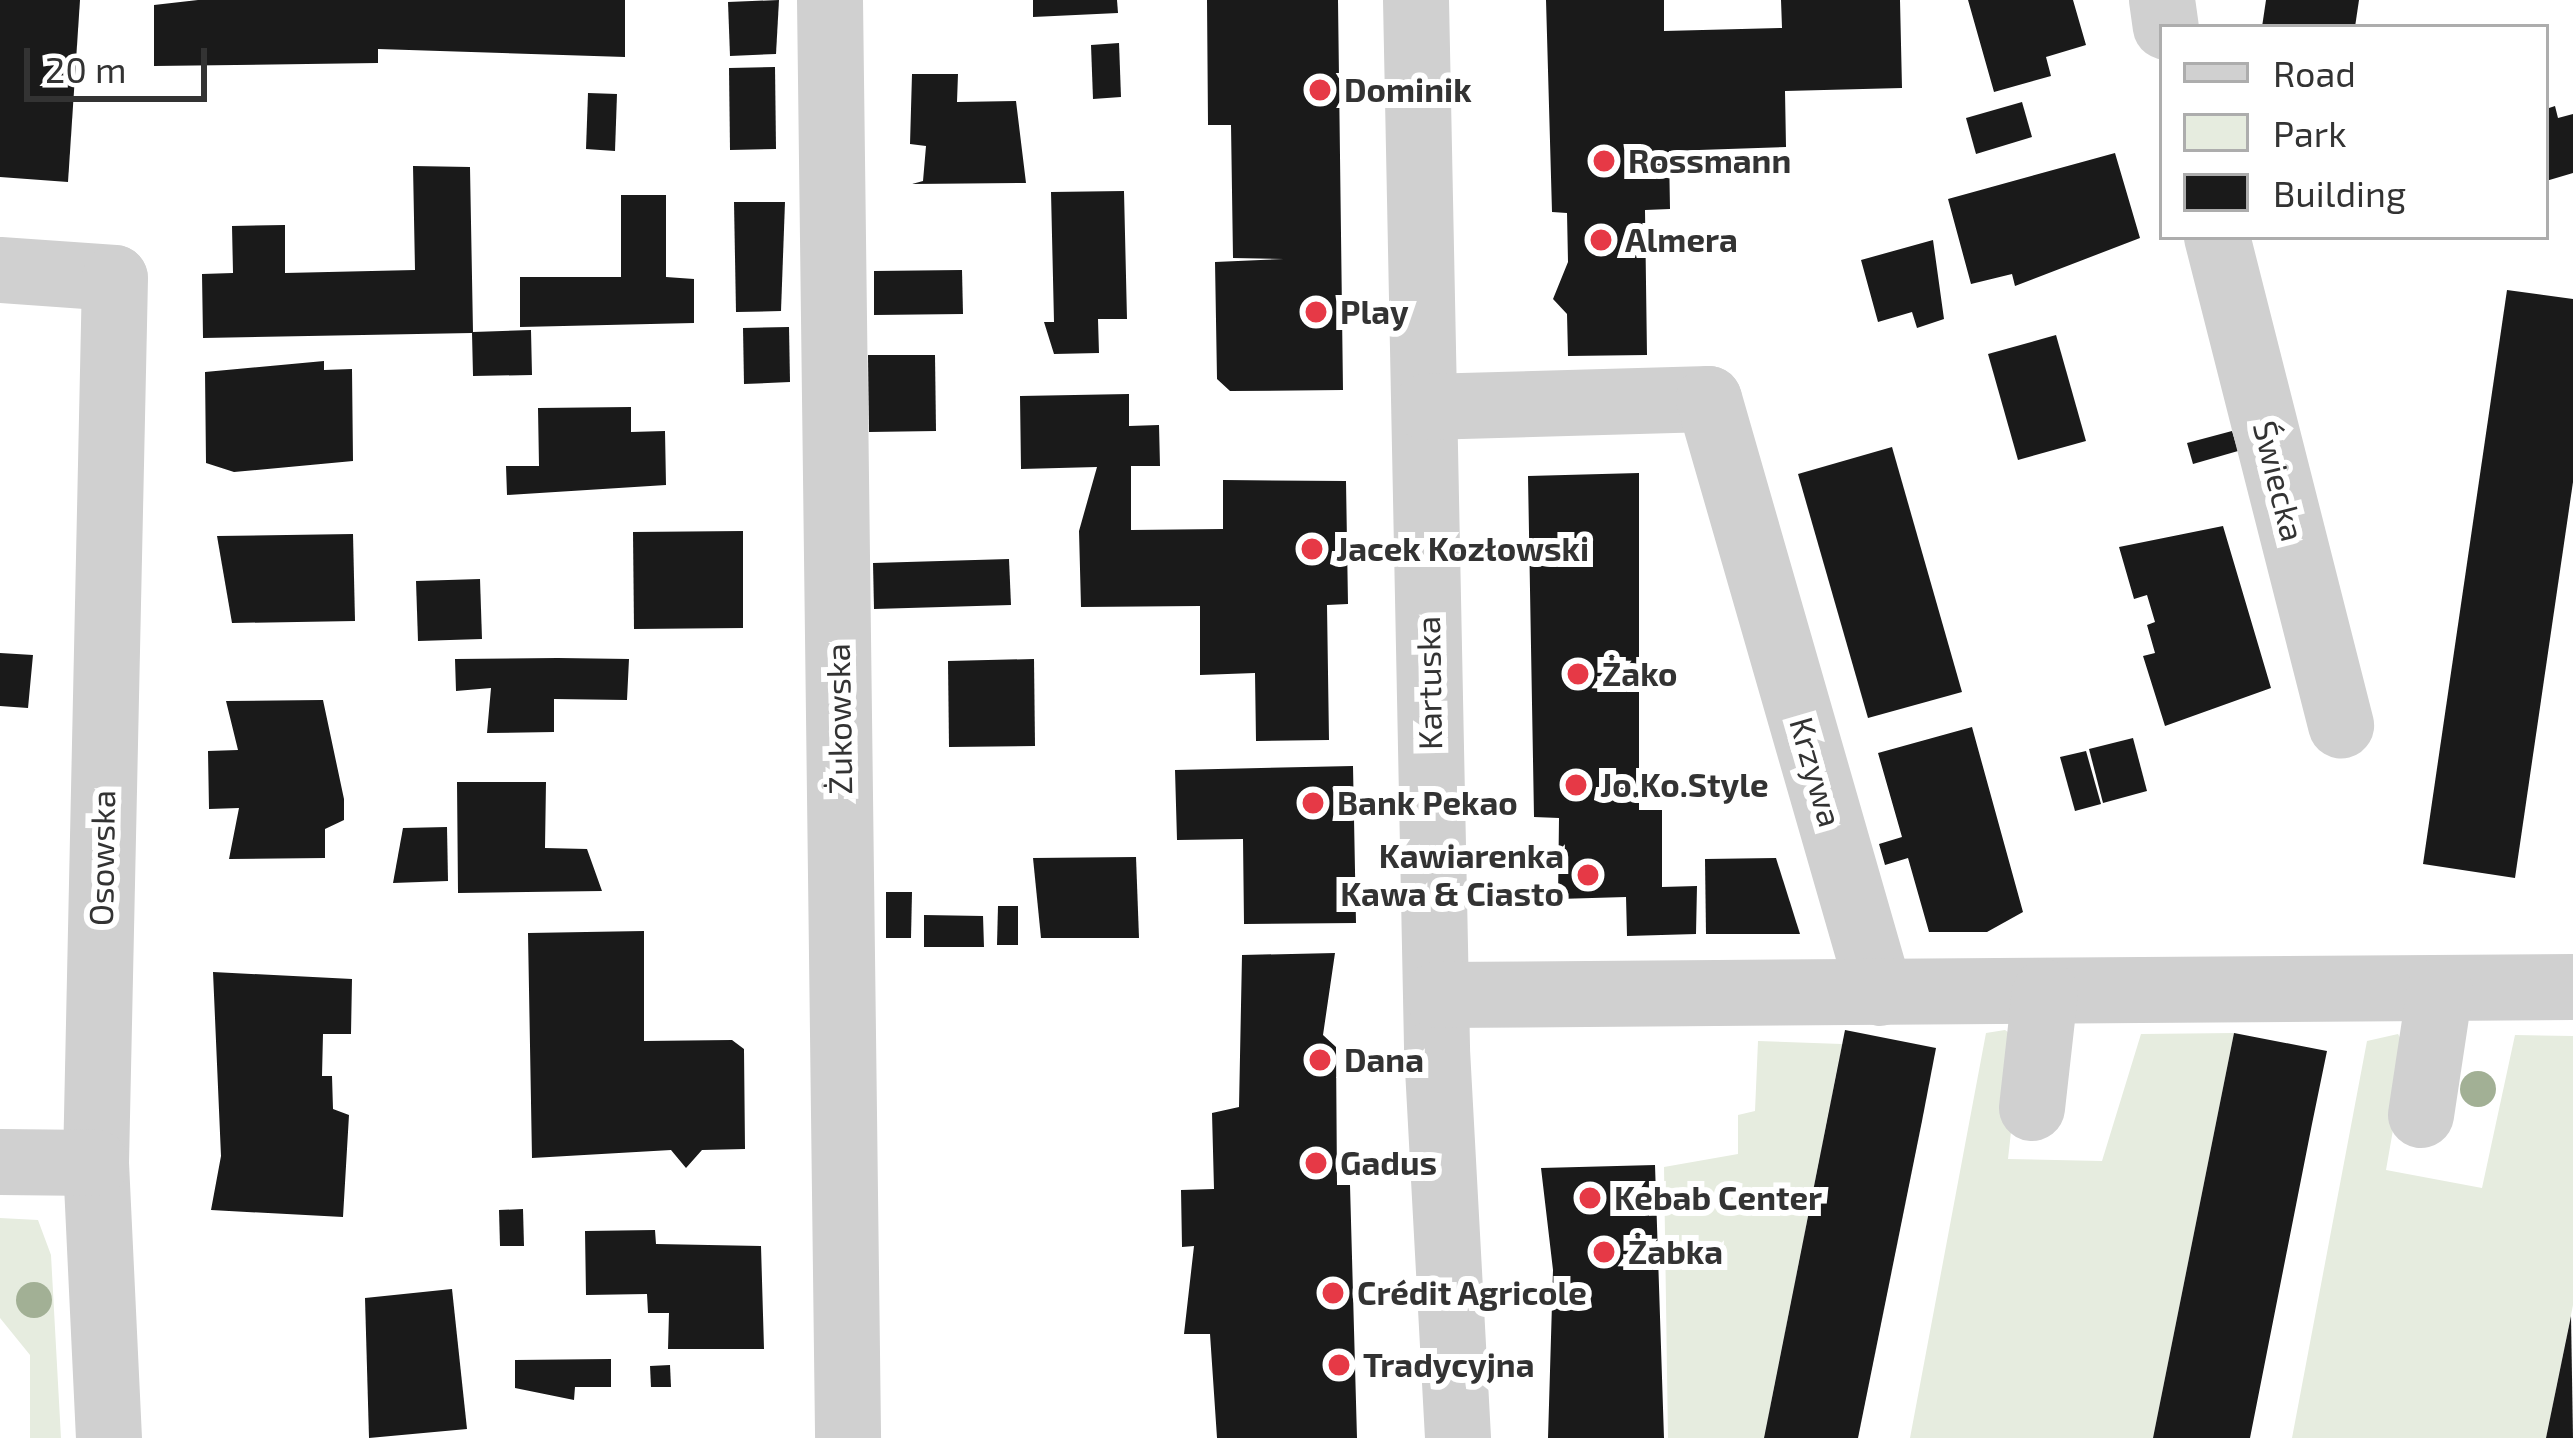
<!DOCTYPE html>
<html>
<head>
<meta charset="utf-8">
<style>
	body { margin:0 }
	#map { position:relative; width:2573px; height:1438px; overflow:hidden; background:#fff; font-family:"Exo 2",sans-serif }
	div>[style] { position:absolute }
	.green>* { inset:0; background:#e6ecdf }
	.building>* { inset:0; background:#1a1a1a }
	.minor>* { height:66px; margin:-33px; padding:0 33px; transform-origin:33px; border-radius:33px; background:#d0d0d0 }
	.trees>* { width:36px; height:36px; margin:-18px; border-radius:50%; background:#a2b095 }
	.dots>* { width:33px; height:33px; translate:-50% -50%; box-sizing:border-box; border:6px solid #fff; border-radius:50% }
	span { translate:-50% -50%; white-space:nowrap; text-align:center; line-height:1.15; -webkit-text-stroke:12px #fff; paint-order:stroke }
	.poi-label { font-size:33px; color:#333; font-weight:700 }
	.left { translate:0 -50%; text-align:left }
	.right { translate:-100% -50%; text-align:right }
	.street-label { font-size:33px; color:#333 }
	.legend { position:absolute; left:2159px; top:24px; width:390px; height:216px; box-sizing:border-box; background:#fff; border:3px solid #adadad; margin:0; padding:15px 21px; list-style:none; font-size:36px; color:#333 }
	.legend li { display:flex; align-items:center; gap:24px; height:60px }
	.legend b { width:60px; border:3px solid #adadad }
	.scale { position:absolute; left:24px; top:48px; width:183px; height:54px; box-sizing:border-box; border:6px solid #333; border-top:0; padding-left:15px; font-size:36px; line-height:42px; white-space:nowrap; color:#333; -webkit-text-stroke:9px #fff; paint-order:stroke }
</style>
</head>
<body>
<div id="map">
	<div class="green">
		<div style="clip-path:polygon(2005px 1030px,2021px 1041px,2008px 1159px,2102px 1161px,2141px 1034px,2234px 1033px,2153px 1438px,1910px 1438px,1986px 1033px)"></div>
		<div style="clip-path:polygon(2398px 1034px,2407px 1050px,2386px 1170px,2482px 1188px,2515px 1035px,2573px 1036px,2573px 1305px,2546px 1438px,2292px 1438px,2367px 1041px)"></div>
		<div style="clip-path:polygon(1758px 1041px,1842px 1044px,1764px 1438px,1668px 1438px,1664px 1167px,1738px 1154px,1738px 1115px,1755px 1111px)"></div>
		<div style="clip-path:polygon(0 1218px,38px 1220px,51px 1255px,61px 1438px,30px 1438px,30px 1355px,0 1318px)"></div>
	</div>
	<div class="building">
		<div style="clip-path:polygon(0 0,80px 0,68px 182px,0 177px)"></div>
		<div style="clip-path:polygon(198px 0,625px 0,625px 57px,378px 49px,378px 63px,154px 66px,154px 5px)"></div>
		<div style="clip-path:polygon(779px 0,776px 54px,730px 56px,728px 2px)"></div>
		<div style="clip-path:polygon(1033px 0,1117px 0,1118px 13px,1033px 17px)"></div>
		<div style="clip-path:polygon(1207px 0,1338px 0,1343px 390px,1230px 391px,1217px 379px,1215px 262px,1284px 259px,1233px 258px,1231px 125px,1208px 125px)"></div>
		<div style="clip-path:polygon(1546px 0,1664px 0,1664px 31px,1782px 28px,1781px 0,1900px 0,1902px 88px,1785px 91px,1786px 147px,1669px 151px,1670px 209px,1645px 210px,1647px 355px,1568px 356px,1567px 314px,1553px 299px,1568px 262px,1567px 213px,1552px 212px)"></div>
		<div style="clip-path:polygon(1968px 0,2073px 0,2086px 45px,2046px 57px,2051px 76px,1994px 92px)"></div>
		<div style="clip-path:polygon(2266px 0,2359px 0,2355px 27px,2262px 27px)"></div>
		<div style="clip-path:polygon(1119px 43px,1121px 97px,1093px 99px,1091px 45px)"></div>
		<div style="clip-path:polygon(775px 67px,776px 149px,730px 150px,729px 68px)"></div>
		<div style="clip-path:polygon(912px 74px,958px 74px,957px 102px,1016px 101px,1026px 183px,912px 184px,923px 181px,926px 146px,910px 144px)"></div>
		<div style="clip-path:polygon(588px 93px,617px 94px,615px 151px,586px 149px)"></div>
		<div style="clip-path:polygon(2022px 102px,2032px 137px,1976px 154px,1966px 118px)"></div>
		<div style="clip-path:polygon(2555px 106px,2558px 118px,2573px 114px,2573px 173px,2546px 181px,2546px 109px)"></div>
		<div style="clip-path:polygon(2115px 153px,2140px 238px,2015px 286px,2012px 274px,1971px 284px,1948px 199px)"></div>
		<div style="clip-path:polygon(413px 166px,470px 167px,473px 332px,531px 330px,532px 375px,473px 376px,472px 333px,203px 338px,202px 274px,233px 273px,232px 226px,285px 225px,285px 273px,415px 270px)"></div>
		<div style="clip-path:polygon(1124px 191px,1127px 319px,1098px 319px,1099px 353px,1054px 354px,1044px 322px,1054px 322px,1051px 192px)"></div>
		<div style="clip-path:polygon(621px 195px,666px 195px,666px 277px,694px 279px,694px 323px,520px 327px,520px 277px,621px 277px)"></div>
		<div style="clip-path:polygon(734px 202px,785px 202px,781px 311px,736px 312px)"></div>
		<div style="clip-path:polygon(1933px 240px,1944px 319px,1917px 328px,1912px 312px,1878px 322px,1861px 260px)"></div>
		<div style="clip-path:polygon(962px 270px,963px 314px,874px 315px,874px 271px)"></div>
		<div style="clip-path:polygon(2507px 290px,2573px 299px,2573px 482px,2515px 878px,2423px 864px)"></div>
		<div style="clip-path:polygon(789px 327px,790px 382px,744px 384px,743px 328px)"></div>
		<div style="clip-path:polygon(2056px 335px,2086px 441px,2018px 460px,1988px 354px)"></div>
		<div style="clip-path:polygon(868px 355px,935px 355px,936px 431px,869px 432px)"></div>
		<div style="clip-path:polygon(324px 361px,324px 370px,352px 369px,353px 461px,234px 472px,206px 463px,205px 372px)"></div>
		<div style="clip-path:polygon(1129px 394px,1129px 426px,1159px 425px,1160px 466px,1131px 466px,1131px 530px,1223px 529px,1223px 480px,1346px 481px,1348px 604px,1327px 605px,1329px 740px,1256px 741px,1255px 673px,1200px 675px,1200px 606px,1081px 607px,1079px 531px,1097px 467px,1021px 469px,1020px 396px)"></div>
		<div style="clip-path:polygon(631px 407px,631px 432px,665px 431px,666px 485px,507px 495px,506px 466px,539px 466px,538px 408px)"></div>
		<div style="clip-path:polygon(2232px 431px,2238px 451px,2193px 464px,2187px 443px)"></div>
		<div style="clip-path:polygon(1892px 447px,1962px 692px,1868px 718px,1798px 474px)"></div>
		<div style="clip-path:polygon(1639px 473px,1639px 810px,1662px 810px,1662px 887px,1697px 886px,1696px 934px,1627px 936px,1626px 897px,1558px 899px,1559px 818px,1534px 817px,1528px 476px)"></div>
		<div style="clip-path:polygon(2223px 526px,2271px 688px,2165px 726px,2143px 656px,2155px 653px,2147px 625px,2155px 622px,2147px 595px,2134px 599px,2119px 547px)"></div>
		<div style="clip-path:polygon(743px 531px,743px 628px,634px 629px,633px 532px)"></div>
		<div style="clip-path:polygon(353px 534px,355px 621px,232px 623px,217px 536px)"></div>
		<div style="clip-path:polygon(1009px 559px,1011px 605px,874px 609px,873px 563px)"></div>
		<div style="clip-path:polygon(480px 579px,482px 639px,418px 641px,416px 581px)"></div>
		<div style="clip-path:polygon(0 653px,33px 655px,28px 708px,0 706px)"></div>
		<div style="clip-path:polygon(558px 658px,629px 659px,627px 700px,554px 699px,554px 732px,487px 733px,491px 688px,456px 691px,455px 659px)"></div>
		<div style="clip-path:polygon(1034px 659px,1035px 746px,949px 747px,948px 661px)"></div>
		<div style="clip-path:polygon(323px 700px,344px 799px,344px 820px,325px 829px,325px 858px,229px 859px,239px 808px,209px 809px,208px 751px,238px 750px,226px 701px)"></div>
		<div style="clip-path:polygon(1972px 727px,2023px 912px,1987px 932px,1929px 932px,1908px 858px,1885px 865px,1879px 844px,1902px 837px,1878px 753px)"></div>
		<div style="clip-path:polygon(2133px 738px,2147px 791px,2103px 803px,2089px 749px)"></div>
		<div style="clip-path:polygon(2086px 751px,2101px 804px,2075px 811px,2060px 757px)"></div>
		<div style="clip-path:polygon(1353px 766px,1356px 923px,1244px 924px,1243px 839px,1177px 840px,1175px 770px)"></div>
		<div style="clip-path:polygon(457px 782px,546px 782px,545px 848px,587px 849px,602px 891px,458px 893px)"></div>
		<div style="clip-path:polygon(447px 827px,448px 881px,393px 883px,403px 828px)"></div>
		<div style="clip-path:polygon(1136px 857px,1139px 938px,1041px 938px,1033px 858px)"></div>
		<div style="clip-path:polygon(1776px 858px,1800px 934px,1706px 934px,1705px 859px)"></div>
		<div style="clip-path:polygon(886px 892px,912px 892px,911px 938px,886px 938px)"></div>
		<div style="clip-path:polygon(998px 906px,1018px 906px,1018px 945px,997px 945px)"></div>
		<div style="clip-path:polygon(924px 915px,983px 916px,984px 947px,924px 947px)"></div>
		<div style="clip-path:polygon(644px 931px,644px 1041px,732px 1040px,744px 1049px,745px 1149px,702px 1150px,686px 1168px,671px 1150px,532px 1158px,528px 933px)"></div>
		<div style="clip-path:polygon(1335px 953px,1323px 1035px,1336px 1047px,1337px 1185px,1350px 1185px,1357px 1438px,1217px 1438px,1210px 1334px,1184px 1334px,1194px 1246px,1182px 1247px,1181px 1190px,1214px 1189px,1212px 1113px,1239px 1107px,1242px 955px)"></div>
		<div style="clip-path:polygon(213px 972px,352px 979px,351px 1034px,323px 1034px,322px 1076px,332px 1076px,333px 1109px,349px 1115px,343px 1217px,211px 1210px,221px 1156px)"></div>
		<div style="clip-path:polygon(1845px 1030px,1936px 1048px,1922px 1121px,1858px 1438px,1764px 1438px)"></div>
		<div style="clip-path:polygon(2234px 1033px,2327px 1051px,2312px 1124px,2250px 1438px,2153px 1438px)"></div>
		<div style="clip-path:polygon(1655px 1165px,1664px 1438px,1548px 1438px,1553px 1270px,1541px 1168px)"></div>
		<div style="clip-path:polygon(523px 1209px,524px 1246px,500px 1246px,499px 1210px)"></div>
		<div style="clip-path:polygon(655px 1230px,656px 1244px,761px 1246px,764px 1349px,668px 1349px,669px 1313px,648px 1313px,647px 1294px,586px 1295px,585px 1231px)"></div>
		<div style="clip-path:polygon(452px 1289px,467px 1429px,369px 1438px,365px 1298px)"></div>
		<div style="clip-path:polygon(2571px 1316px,2573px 1438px,2546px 1438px)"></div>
		<div style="clip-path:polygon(611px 1359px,611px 1387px,575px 1387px,574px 1400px,515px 1388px,515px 1360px)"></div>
		<div style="clip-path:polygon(670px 1365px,671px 1387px,651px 1387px,650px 1366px)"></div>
	</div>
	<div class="minor">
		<div style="left:830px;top:0;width:1438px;rotate:89.28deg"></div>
		<div style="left:1416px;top:0;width:1050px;rotate:88.85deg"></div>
		<div style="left:1437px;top:1050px;width:389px;rotate:86.9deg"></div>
		<div style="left:2162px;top:0;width:27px;rotate:82deg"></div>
		<div style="left:2217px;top:237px;width:504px;rotate:75.74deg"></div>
		<div style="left:0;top:270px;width:115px;rotate:4deg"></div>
		<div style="left:115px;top:278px;width:885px;rotate:91.23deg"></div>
		<div style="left:96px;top:1163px;width:275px;rotate:87.3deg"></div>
		<div style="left:1425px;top:407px;width:284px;rotate:-1.6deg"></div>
		<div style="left:1709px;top:399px;width:618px;rotate:73.94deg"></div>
		<div style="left:1437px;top:995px;width:1136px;rotate:-0.4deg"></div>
		<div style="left:2032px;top:1108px;width:116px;rotate:-83.6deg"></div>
		<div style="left:2421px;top:1115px;width:126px;rotate:-81.4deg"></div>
		<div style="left:0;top:1162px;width:96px;rotate:0.6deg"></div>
	</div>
	<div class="trees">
		<div style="left:2478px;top:1089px"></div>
		<div style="left:34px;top:1300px"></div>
	</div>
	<div class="dots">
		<div style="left:1320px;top:90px;background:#e63946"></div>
		<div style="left:1604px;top:161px;background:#e63946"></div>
		<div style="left:1601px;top:240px;background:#e63946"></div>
		<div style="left:1316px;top:312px;background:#e63946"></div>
		<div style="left:1312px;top:549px;background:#e63946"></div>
		<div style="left:1578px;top:674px;background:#e63946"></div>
		<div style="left:1576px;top:785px;background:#e63946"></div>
		<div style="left:1313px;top:803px;background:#e63946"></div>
		<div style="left:1588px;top:875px;background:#e63946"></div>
		<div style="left:1320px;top:1060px;background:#e63946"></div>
		<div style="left:1316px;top:1163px;background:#e63946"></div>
		<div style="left:1590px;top:1198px;background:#e63946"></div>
		<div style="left:1604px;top:1252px;background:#e63946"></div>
		<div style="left:1333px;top:1293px;background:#e63946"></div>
		<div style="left:1339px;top:1365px;background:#e63946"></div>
	</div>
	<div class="poi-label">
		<span class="left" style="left:1344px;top:90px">Dominik</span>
		<span class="left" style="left:1628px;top:161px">Rossmann</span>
		<span class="left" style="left:1625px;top:240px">Almera</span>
		<span class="left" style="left:1340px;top:312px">Play</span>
		<span class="left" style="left:1336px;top:549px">Jacek Kozłowski</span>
		<span class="left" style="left:1602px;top:674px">Żako</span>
		<span class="left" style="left:1600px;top:785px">Jo.Ko.Style</span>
		<span class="left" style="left:1337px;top:803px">Bank Pekao</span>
		<span class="right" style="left:1564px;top:875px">Kawiarenka<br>Kawa &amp; Ciasto</span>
		<span class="left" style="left:1344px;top:1060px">Dana</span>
		<span class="left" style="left:1340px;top:1163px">Gadus</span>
		<span class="left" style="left:1614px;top:1198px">Kebab Center</span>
		<span class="left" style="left:1628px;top:1252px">Żabka</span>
		<span class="left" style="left:1357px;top:1293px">Crédit Agricole</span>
		<span class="left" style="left:1363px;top:1365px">Tradycyjna</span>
	</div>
	<div class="street-label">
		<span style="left:2279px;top:481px;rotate:76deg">Świecka</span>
		<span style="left:1429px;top:683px;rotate:-91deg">Kartuska</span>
		<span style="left:839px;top:719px;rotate:-91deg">Żukowska</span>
		<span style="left:1816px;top:772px;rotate:74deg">Krzywa</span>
		<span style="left:102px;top:858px;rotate:-89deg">Osowska</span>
	</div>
	<ul class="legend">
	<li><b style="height:15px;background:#d0d0d0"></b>Road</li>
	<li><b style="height:33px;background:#e6ecdf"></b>Park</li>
	<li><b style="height:33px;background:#1a1a1a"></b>Building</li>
	</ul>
	<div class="scale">20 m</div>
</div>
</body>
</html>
